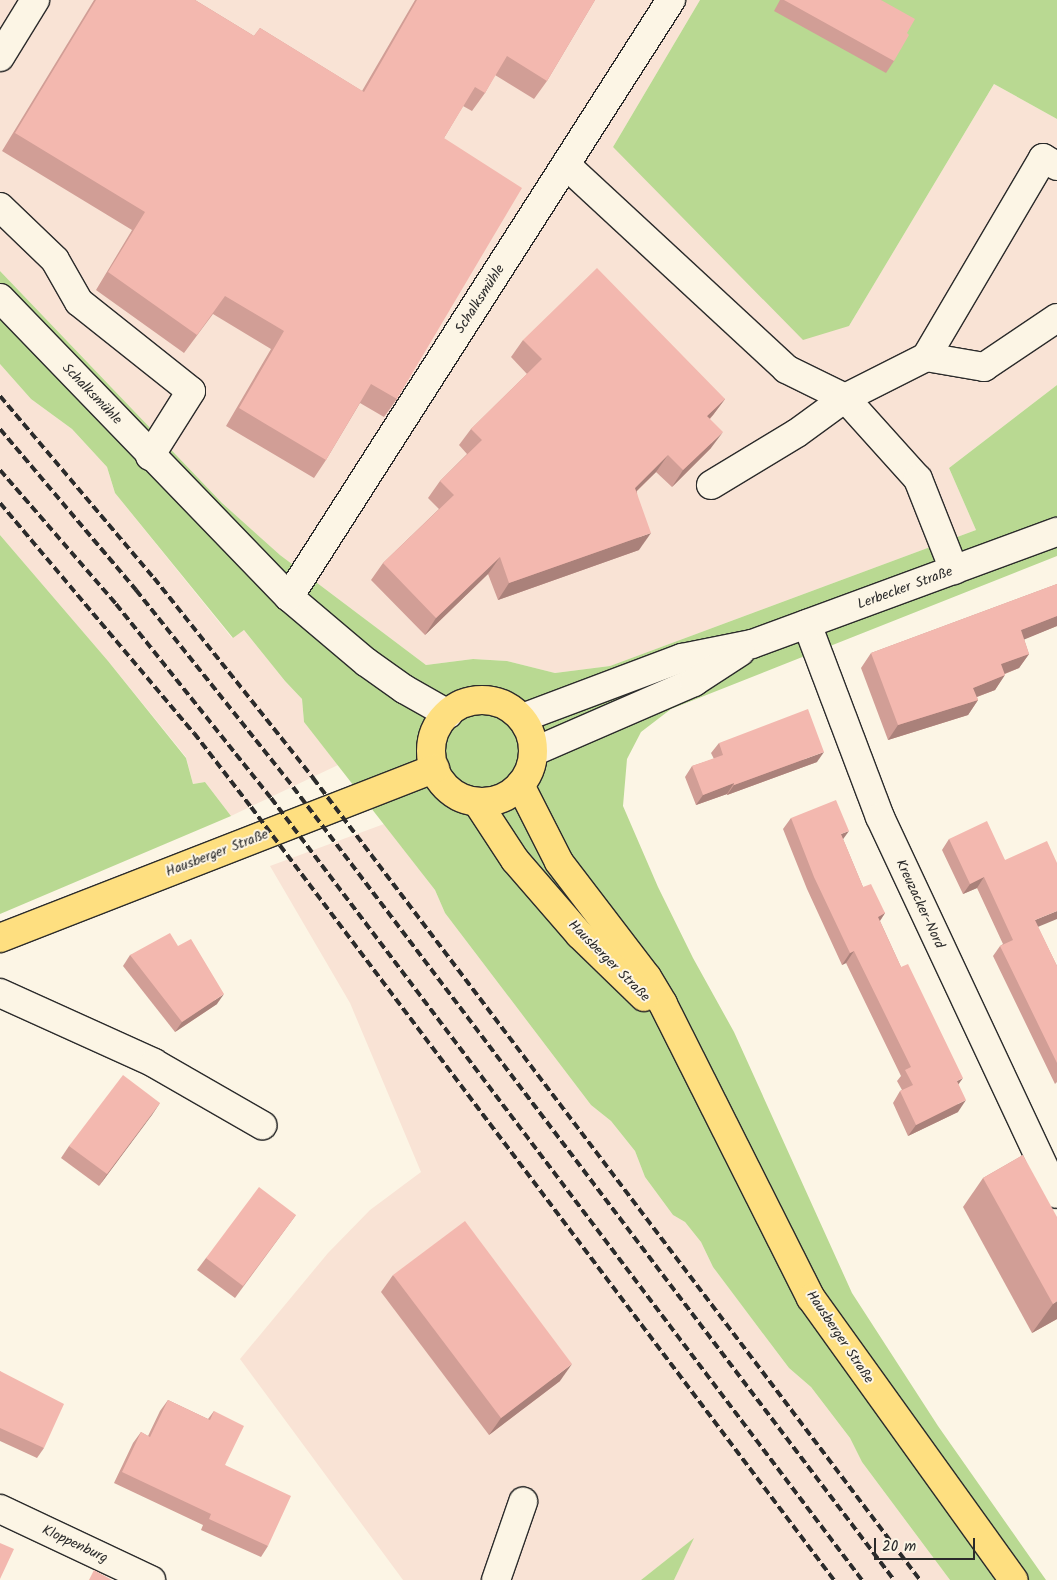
<!DOCTYPE html>
<html>
<head>
<meta charset="utf-8">
<style>
	body { margin:0 }
	#map { position:relative; width:1057px; height:1580px; overflow:hidden; background:#fcf5e5; font-family:Kalam,sans-serif }
	div>[style] { position:absolute }
	.built>* { inset:0; background:#f9e3d5 }
	.green>* { inset:0; background:#b9d992 }
	.roads { filter:drop-shadow(1px 0 #2b2b2b) drop-shadow(-1px 0 #2b2b2b) drop-shadow(0 1px #2b2b2b) drop-shadow(0 -1px #2b2b2b) }
	.minor>* { height:28px; margin:-14px; padding:0 14px; transform-origin:14px; border-radius:14px; background:#fcf5e5 }
	.major>* { height:28px; margin:-14px; padding:0 14px; transform-origin:14px; border-radius:14px; background:#fedf80 }
	.major>.ring { margin:-14px; padding:0; box-sizing:content-box; background:none; border:28px solid #fedf80; border-radius:50% }
	.rail>* { height:4px; margin-top:-2px; transform-origin:0; background:repeating-linear-gradient(90deg,#2b2b2b 0 8px,transparent 0 12px) }
	.wall>* { inset:0; background:#d19e96 }
	.shaded-wall>* { inset:0; background:#aa817a }
	.building>* { inset:0; background:#f3b8af }
	span { translate:-50% -50%; white-space:nowrap; text-align:center; line-height:1.15; -webkit-text-stroke:4px #fcf5e5; paint-order:stroke }
	.street-label { font-size:14px; color:#2b2b2b }
	.scale { position:absolute; left:874px; top:1538px; width:101px; height:22px; box-sizing:border-box; border:2px solid #2b2b2b; border-top:0; padding-left:6px; font-size:15px; line-height:18px; white-space:nowrap; color:#2b2b2b; -webkit-text-stroke:4px #fcf5e5; paint-order:stroke }
</style>
</head>
<body>
<div id="map">
	<div class="built">
		<div style="clip-path:polygon(0 0,700px 0,613px 147px,849px 326px,994px 84px,1057px 119px,1057px 385px,949px 468px,976px 530px,610px 666px,555px 673px,507px 661px,473px 659px,426px 665px,280px 555px,222px 503px,0 271px)"></div>
		<div style="clip-path:polygon(0 364px,31px 399px,72px 429px,107px 467px,115px 493px,232px 638px,244px 630px,285px 681px,302px 699px,304px 722px,338px 765px,231px 816px,205px 782px,193px 784px,186px 757px,108px 661px,0 535px)"></div>
		<div style="clip-path:polygon(384px 824px,435px 890px,445px 913px,591px 1105px,611px 1121px,635px 1151px,645px 1177px,673px 1215px,685px 1222px,701px 1242px,713px 1267px,755px 1323px,789px 1368px,811px 1387px,850px 1438px,862px 1462px,950px 1580px,674px 1580px,693px 1539px,641px 1580px,403px 1580px,240px 1359px,328px 1253px,370px 1210px,421px 1172px,350px 1003px,270px 866px)"></div>
	</div>
	<div class="green">
		<div style="clip-path:polygon(700px 0,1057px 0,1057px 119px,994px 84px,849px 326px,803px 340px,613px 147px)"></div>
		<div style="clip-path:polygon(0 271px,222px 503px,280px 555px,426px 665px,473px 659px,507px 661px,555px 673px,610px 666px,976px 530px,949px 468px,1057px 385px,1057px 556px,671px 709px,641px 732px,627px 759px,623px 806px,658px 887px,693px 958px,734px 1032px,852px 1293px,938px 1426px,1046px 1580px,950px 1580px,862px 1462px,850px 1438px,811px 1387px,789px 1368px,755px 1323px,713px 1267px,701px 1242px,685px 1222px,673px 1215px,645px 1177px,635px 1151px,611px 1121px,591px 1105px,445px 913px,435px 890px,304px 722px,302px 699px,285px 681px,244px 630px,233px 638px,115px 493px,107px 467px,72px 429px,31px 399px,0 364px)"></div>
		<div style="clip-path:polygon(0 535px,108px 661px,186px 758px,193px 784px,205px 782px,231px 816px,0 914px)"></div>
		<div style="clip-path:polygon(694px 1538px,674px 1580px,641px 1580px)"></div>
	</div>
	<div class="roads">
		<div class="minor">
			<div style="left:0;top:57px;width:67px;rotate:-58.4deg"></div>
			<div style="left:566px;top:165px;width:300px;rotate:42.8deg"></div>
			<div style="left:786px;top:369px;width:66px;rotate:26.2deg"></div>
			<div style="left:845px;top:398px;width:109px;rotate:48deg"></div>
			<div style="left:918px;top:479px;width:98px;rotate:68.4deg"></div>
			<div style="left:0;top:207px;width:76px;rotate:43.9deg"></div>
			<div style="left:55px;top:260px;width:48px;rotate:60.3deg"></div>
			<div style="left:79px;top:302px;width:143px;rotate:38.5deg"></div>
			<div style="left:191px;top:391px;width:77px;rotate:122.2deg"></div>
			<div style="left:0;top:298px;width:416px;rotate:46deg"></div>
			<div style="left:289px;top:597px;width:101px;rotate:40.2deg"></div>
			<div style="left:366px;top:662px;width:47px;rotate:35.4deg"></div>
			<div style="left:404px;top:689px;width:51px;rotate:29.6deg"></div>
			<div style="left:926px;top:357px;width:59px;rotate:9.8deg"></div>
			<div style="left:984px;top:367px;width:88px;rotate:-33.9deg"></div>
			<div style="left:711px;top:485px;width:100px;rotate:-31.2deg"></div>
			<div style="left:797px;top:433px;width:59px;rotate:-36.1deg"></div>
			<div style="left:845px;top:398px;width:91px;rotate:-26.8deg"></div>
			<div style="left:926px;top:357px;width:231px;rotate:-59.5deg"></div>
			<div style="left:1043px;top:158px;width:16px;rotate:30deg"></div>
			<div style="left:289px;top:597px;width:709px;rotate:-57.39deg"></div>
			<div style="left:807px;top:624px;width:206px;rotate:69.3deg"></div>
			<div style="left:880px;top:817px;width:416px;rotate:64.9deg"></div>
			<div style="left:522px;top:718px;width:171px;rotate:-20.6deg"></div>
			<div style="left:682px;top:658px;width:71px;rotate:-11.3deg"></div>
			<div style="left:752px;top:644px;width:325px;rotate:-20.2deg"></div>
			<div style="left:533px;top:752px;width:176px;rotate:-23.5deg"></div>
			<div style="left:694px;top:682px;width:55px;rotate:-33.1deg"></div>
			<div style="left:0;top:993px;width:169px;rotate:24.4deg"></div>
			<div style="left:154px;top:1063px;width:125px;rotate:29.9deg"></div>
			<div style="left:0;top:1509px;width:167px;rotate:25.2deg"></div>
			<div style="left:496px;top:1580px;width:83px;rotate:-70.9deg"></div>
		</div>
		<div class="major">
			<div class="ring" style="left:431px;top:700px;width:74px;height:74px"></div>
			<div style="left:520px;top:785px;width:86px;rotate:63.1deg"></div>
			<div style="left:559px;top:862px;width:145px;rotate:52.6deg"></div>
			<div style="left:647px;top:977px;width:31px;rotate:59deg"></div>
			<div style="left:663px;top:1004px;width:329px;rotate:63.3deg"></div>
			<div style="left:811px;top:1298px;width:347px;rotate:54.3deg"></div>
			<div style="left:477px;top:802px;width:69px;rotate:56.8deg"></div>
			<div style="left:515px;top:860px;width:99px;rotate:49.1deg"></div>
			<div style="left:580px;top:935px;width:89px;rotate:44.1deg"></div>
			<div style="left:0;top:938px;width:467px;rotate:-21.3deg"></div>
		</div>
	</div>
	<div class="rail">
		<div style="left:0;top:396px;width:238px;rotate:49.8deg"></div>
		<div style="left:154px;top:578px;width:256px;rotate:51.5deg"></div>
		<div style="left:313px;top:778px;width:1006px;rotate:52.88deg"></div>
		<div style="left:0;top:429px;width:211px;rotate:49.8deg"></div>
		<div style="left:136px;top:590px;width:252px;rotate:51.4deg"></div>
		<div style="left:293px;top:787px;width:995px;rotate:52.84deg"></div>
		<div style="left:0;top:470px;width:177px;rotate:49.1deg"></div>
		<div style="left:116px;top:604px;width:248px;rotate:51.4deg"></div>
		<div style="left:271px;top:798px;width:980px;rotate:52.92deg"></div>
		<div style="left:0;top:503px;width:301px;rotate:49.9deg"></div>
		<div style="left:194px;top:733px;width:93px;rotate:52.4deg"></div>
		<div style="left:251px;top:807px;width:968px;rotate:52.98deg"></div>
	</div>
	<div class="wall">
		<div style="clip-path:polygon(94px 0,195px 0,254px 36px,260px 28px,362px 91px,415px 0,595px 0,547px 81px,534px 99px,495px 75px,485px 93px,472px 111px,463px 106px,444px 138px,397px 399px,384px 417px,360px 403px,326px 460px,314px 478px,226px 426px,271px 349px,213px 314px,184px 353px,96px 290px,132px 230px,2px 151px)"></div>
		<div style="clip-path:polygon(780px 0,881px 0,907px 33px,894px 61px,886px 73px,774px 11px)"></div>
		<div style="clip-path:polygon(523px 340px,725px 399px,710px 419px,711px 448px,672px 487px,656px 472px,637px 491px,639px 550px,498px 600px,488px 574px,425px 635px,371px 580px,383px 563px,439px 509px,428px 498px,440px 481px,467px 454px,459px 445px,471px 429px,527px 374px,511px 357px)"></div>
		<div style="clip-path:polygon(1057px 584px,1057px 626px,1024px 639px,1029px 654px,1019px 668px,1005px 674px,995px 690px,977px 697px,978px 700px,968px 715px,888px 740px,861px 668px,871px 653px)"></div>
		<div style="clip-path:polygon(719px 743px,817px 762px,727px 795px,727px 794px,696px 805px,685px 777px,692px 766px,714px 759px,711px 753px)"></div>
		<div style="clip-path:polygon(791px 818px,843px 839px,863px 887px,885px 913px,880px 921px,901px 967px,958px 1085px,958px 1112px,908px 1136px,893px 1103px,900px 1091px,902px 1090px,897px 1081px,901px 1076px,846px 963px,842px 965px,807px 889px,783px 829px)"></div>
		<div style="clip-path:polygon(949px 839px,1005px 860px,1057px 966px,1057px 1082px,1055px 1084px,993px 956px,1000px 946px,1003px 944px,977px 888px,963px 894px,942px 850px)"></div>
		<div style="clip-path:polygon(178px 946px,217px 1004px,175px 1032px,123px 966px,130px 955px)"></div>
		<div style="clip-path:polygon(160px 1103px,99px 1186px,61px 1158px,69px 1146px)"></div>
		<div style="clip-path:polygon(1023px 1155px,1057px 1319px,1032px 1333px,963px 1207px,983px 1178px)"></div>
		<div style="clip-path:polygon(296px 1215px,235px 1298px,197px 1270px,206px 1258px)"></div>
		<div style="clip-path:polygon(393px 1275px,560px 1381px,489px 1435px,381px 1292px)"></div>
		<div style="clip-path:polygon(0 1371px,44px 1448px,37px 1458px,0 1441px)"></div>
		<div style="clip-path:polygon(168px 1400px,208px 1419px,214px 1411px,225px 1465px,268px 1546px,261px 1557px,201px 1530px,203px 1525px,114px 1483px,133px 1443px,141px 1432px,148px 1436px,160px 1411px)"></div>
	</div>
	<div class="shaded-wall">
		<div style="clip-path:polygon(725px 399px,713px 415px,695px 433px,707px 416px)"></div>
		<div style="clip-path:polygon(723px 432px,711px 448px,672px 487px,683px 470px)"></div>
		<div style="clip-path:polygon(668px 455px,656px 472px,623px 504px,635px 488px)"></div>
		<div style="clip-path:polygon(651px 533px,639px 550px,498px 600px,509px 583px)"></div>
		<div style="clip-path:polygon(500px 557px,488px 574px,425px 635px,436px 618px)"></div>
		<div style="clip-path:polygon(1057px 616px,1057px 626px,1011px 645px,1021px 630px)"></div>
		<div style="clip-path:polygon(1029px 654px,1019px 668px,991px 679px,1001px 664px)"></div>
		<div style="clip-path:polygon(1005px 675px,995px 690px,963px 702px,973px 688px)"></div>
		<div style="clip-path:polygon(978px 700px,968px 715px,888px 740px,898px 725px)"></div>
		<div style="clip-path:polygon(824px 752px,817px 762px,727px 795px,734px 785px)"></div>
		<div style="clip-path:polygon(734px 783px,727px 794px,696px 805px,703px 795px)"></div>
		<div style="clip-path:polygon(849px 831px,841px 842px,841px 834px)"></div>
		<div style="clip-path:polygon(984px 877px,977px 888px,963px 894px,970px 884px)"></div>
		<div style="clip-path:polygon(1057px 911px,1057px 919px,1028px 931px,1035px 920px)"></div>
		<div style="clip-path:polygon(885px 913px,877px 925px,878px 917px)"></div>
		<div style="clip-path:polygon(854px 951px,846px 963px,842px 965px,850px 953px)"></div>
		<div style="clip-path:polygon(224px 994px,217px 1004px,175px 1032px,182px 1022px)"></div>
		<div style="clip-path:polygon(963px 1078px,955px 1089px,957px 1081px)"></div>
		<div style="clip-path:polygon(966px 1100px,958px 1112px,908px 1136px,916px 1125px)"></div>
		<div style="clip-path:polygon(160px 1103px,152px 1115px,99px 1186px,107px 1174px)"></div>
		<div style="clip-path:polygon(1057px 1301px,1057px 1319px,1032px 1333px,1053px 1304px)"></div>
		<div style="clip-path:polygon(572px 1364px,560px 1381px,489px 1435px,501px 1418px)"></div>
	</div>
	<div class="building">
		<div style="clip-path:polygon(96px 0,195px 0,254px 36px,260px 28px,364px 92px,417px 0,595px 0,547px 81px,507px 56px,485px 93px,475px 87px,444px 138px,522px 188px,397px 399px,371px 384px,326px 460px,239px 408px,284px 331px,225px 296px,197px 335px,108px 272px,145px 212px,15px 133px)"></div>
		<div style="clip-path:polygon(784px 0,881px 0,915px 19px,907px 33px,909px 35px,894px 61px)"></div>
		<div style="clip-path:polygon(597px 268px,725px 399px,707px 416px,723px 432px,683px 470px,668px 455px,635px 488px,651px 533px,509px 583px,500px 557px,436px 618px,383px 563px,454px 495px,440px 481px,482px 440px,471px 429px,542px 359px,523px 340px)"></div>
		<div style="clip-path:polygon(1057px 584px,1057px 616px,1021px 630px,1029px 654px,1001px 664px,1005px 675px,973px 688px,978px 700px,898px 725px,871px 653px)"></div>
		<div style="clip-path:polygon(808px 709px,824px 752px,734px 785px,734px 783px,703px 795px,692px 766px,723px 755px,719px 743px)"></div>
		<div style="clip-path:polygon(836px 800px,849px 831px,841px 834px,863px 887px,871px 884px,885px 913px,878px 917px,901px 967px,908px 964px,963px 1078px,957px 1081px,966px 1100px,916px 1125px,900px 1091px,913px 1085px,905px 1070px,911px 1067px,854px 951px,850px 953px,814px 877px,791px 818px)"></div>
		<div style="clip-path:polygon(987px 821px,1005px 860px,1047px 841px,1057px 863px,1057px 911px,1035px 920px,1057px 966px,1057px 1063px,1000px 946px,1013px 940px,984px 877px,970px 884px,949px 839px)"></div>
		<div style="clip-path:polygon(170px 933px,178px 946px,191px 939px,224px 994px,182px 1022px,130px 955px)"></div>
		<div style="clip-path:polygon(123px 1075px,160px 1103px,107px 1174px,69px 1146px)"></div>
		<div style="clip-path:polygon(1023px 1155px,1057px 1217px,1057px 1301px,1053px 1304px,983px 1178px)"></div>
		<div style="clip-path:polygon(259px 1187px,296px 1215px,243px 1286px,206px 1258px)"></div>
		<div style="clip-path:polygon(465px 1221px,572px 1364px,501px 1418px,393px 1275px)"></div>
		<div style="clip-path:polygon(0 1371px,64px 1404px,44px 1448px,0 1428px)"></div>
		<div style="clip-path:polygon(168px 1400px,210px 1420px,214px 1411px,244px 1426px,225px 1465px,291px 1496px,268px 1546px,209px 1519px,211px 1514px,122px 1472px,141px 1432px,150px 1437px)"></div>
		<div style="clip-path:polygon(0 1543px,14px 1549px,0 1579px)"></div>
		<div style="clip-path:polygon(94px 1570px,112px 1580px,89px 1580px)"></div>
	</div>
	<div class="street-label">
		<span style="left:480px;top:299px;rotate:-57deg">Schalksmühle</span>
		<span style="left:92px;top:394px;rotate:46deg">Schalksmühle</span>
		<span style="left:905px;top:588px;rotate:-20deg">Lerbecker Straße</span>
		<span style="left:217px;top:853px;rotate:-21deg">Hausberger Straße</span>
		<span style="left:920px;top:904px;rotate:65deg">Kreuzacker-Nord</span>
		<span style="left:609px;top:961px;rotate:45deg">Hausberger Straße</span>
		<span style="left:840px;top:1337px;rotate:56deg">Hausberger Straße</span>
		<span style="left:75px;top:1544px;rotate:25deg">Kloppenburg</span>
	</div>
	<div class="scale">20 m</div>
</div>
</body>
</html>
